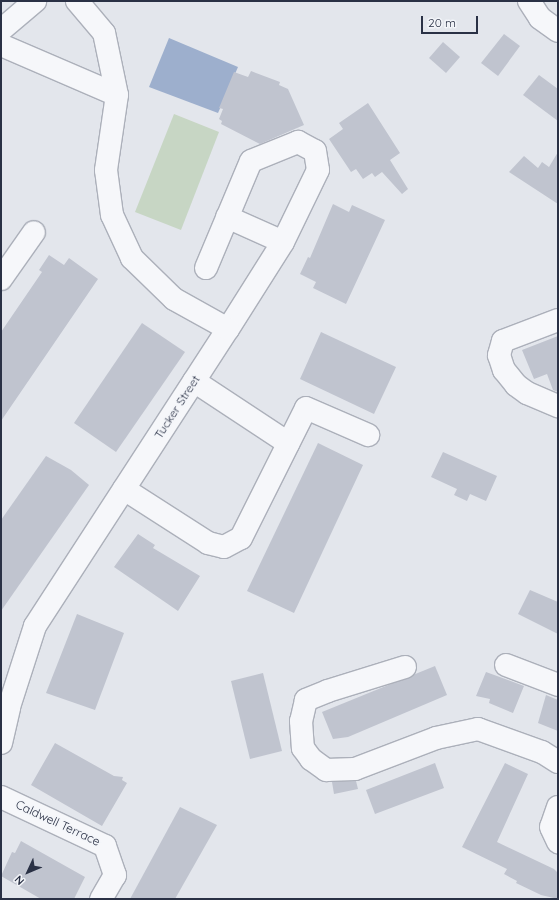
<!DOCTYPE html>
<html>
<head>
<meta charset="utf-8">
<style>
	body { margin:0 }
	#map { position:relative; width:559px; height:900px; overflow:hidden; background:#e3e6ec; font-family:Quicksand,sans-serif }
	div>[style] { position:absolute }
	.green>* { inset:0; background:#c7d6c4 }
	.water>* { inset:0; background:#9dafcd }
	.building>* { inset:0; background:#c0c4cf }
	.roads { filter:drop-shadow(1px 0 #acb0ba) drop-shadow(-1px 0 #acb0ba) drop-shadow(0 1px #acb0ba) drop-shadow(0 -1px #acb0ba) }
	.minor>* { height:22px; margin:-11px; padding:0 11px; transform-origin:11px; border-radius:11px; background:#f6f7fa }
	span { translate:-50% -50%; white-space:nowrap; text-align:center; line-height:1.15; -webkit-text-stroke:3px #f3f5f9; paint-order:stroke }
	.street-label { font-size:12px; color:#2a3145 }
	.frame { position:absolute; inset:0; border:2px solid #2a3145; pointer-events:none }
	.north { position:absolute; left:8px; top:852px; width:40px; height:40px; -webkit-text-stroke:3px #f3f5f9; paint-order:stroke; rotate:226deg; font-size:11px; font-weight:700; line-height:16px; text-align:center; color:#2a3145 }
	.north::after { content:''; display:block; margin:auto; width:14px; height:18px; background:#2a3145; clip-path:polygon(50% 0,100% 100%,50% 72%,0 100%) }
	.scale { position:absolute; left:421px; top:16px; width:57px; height:18px; box-sizing:border-box; border:2px solid #2a3145; border-top:0; padding-left:5px; font-size:12px; line-height:14px; white-space:nowrap; color:#2a3145; -webkit-text-stroke:3px #f3f5f9; paint-order:stroke }
</style>
</head>
<body>
<div id="map">
	<div class="green">
		<div style="clip-path:polygon(174px 114px,219px 132px,181px 230px,135px 212px)"></div>
	</div>
	<div class="water">
		<div style="clip-path:polygon(169px 38px,238px 67px,218px 113px,149px 87px)"></div>
	</div>
	<div class="building">
		<div style="clip-path:polygon(504px 34px,520px 46px,498px 76px,481px 63px)"></div>
		<div style="clip-path:polygon(443px 42px,460px 57px,446px 73px,429px 58px)"></div>
		<div style="clip-path:polygon(251px 71px,280px 82px,279px 85px,288px 89px,304px 125px,260px 144px,221px 124px,222px 121px,219px 119px,223px 109px,219px 108px,234px 72px,248px 77px)"></div>
		<div style="clip-path:polygon(539px 75px,558px 89px,558px 121px,523px 95px)"></div>
		<div style="clip-path:polygon(368px 103px,400px 153px,390px 160px,408px 189px,402px 194px,382px 172px,375px 177px,372px 173px,363px 179px,356px 169px,351px 172px,329px 139px,343px 129px,339px 123px)"></div>
		<div style="clip-path:polygon(558px 152px,558px 204px,509px 172px,524px 156px,538px 168px,542px 162px,549px 167px)"></div>
		<div style="clip-path:polygon(333px 204px,349px 212px,352px 205px,385px 220px,346px 304px,313px 288px,316px 282px,300px 274px,308px 257px,310px 258px)"></div>
		<div style="clip-path:polygon(49px 255px,64px 265px,69px 258px,98px 279px,1px 421px,1px 332px,42px 272px,39px 270px)"></div>
		<div style="clip-path:polygon(142px 323px,185px 352px,116px 452px,74px 423px)"></div>
		<div style="clip-path:polygon(321px 332px,396px 367px,374px 414px,300px 379px)"></div>
		<div style="clip-path:polygon(558px 336px,558px 392px,553px 390px,547px 374px,534px 379px,522px 350px)"></div>
		<div style="clip-path:polygon(318px 443px,363px 465px,294px 613px,247px 591px)"></div>
		<div style="clip-path:polygon(443px 452px,497px 476px,486px 501px,470px 494px,467px 501px,454px 495px,457px 489px,431px 477px)"></div>
		<div style="clip-path:polygon(46px 456px,71px 470px,89px 485px,1px 611px,1px 520px)"></div>
		<div style="clip-path:polygon(138px 534px,155px 545px,153px 548px,200px 576px,178px 611px,114px 567px)"></div>
		<div style="clip-path:polygon(530px 590px,558px 602px,558px 634px,518px 614px)"></div>
		<div style="clip-path:polygon(77px 614px,124px 633px,95px 710px,46px 693px)"></div>
		<div style="clip-path:polygon(435px 666px,447px 695px,348px 737px,333px 739px,322px 712px)"></div>
		<div style="clip-path:polygon(486px 672px,524px 686px,513px 713px,489px 703px,490px 699px,476px 696px)"></div>
		<div style="clip-path:polygon(263px 673px,282px 751px,250px 759px,231px 681px)"></div>
		<div style="clip-path:polygon(546px 695px,558px 700px,558px 731px,538px 723px)"></div>
		<div style="clip-path:polygon(55px 743px,114px 776px,123px 777px,122px 780px,127px 783px,102px 826px,31px 785px)"></div>
		<div style="clip-path:polygon(435px 763px,444px 788px,375px 814px,366px 790px)"></div>
		<div style="clip-path:polygon(505px 763px,528px 774px,497px 842px,554px 869px,558px 873px,558px 899px,541px 895px,516px 883px,517px 881px,504px 874px,507px 869px,462px 847px)"></div>
		<div style="clip-path:polygon(356px 781px,358px 789px,334px 794px,332px 782px)"></div>
		<div style="clip-path:polygon(180px 807px,217px 825px,175px 899px,130px 899px)"></div>
		<div style="clip-path:polygon(21px 841px,85px 877px,74px 899px,41px 899px,1px 876px,12px 852px,15px 853px)"></div>
	</div>
	<div class="roads">
		<div class="minor">
			<div style="left:529px;top:1px;width:20px;rotate:57deg"></div>
			<div style="left:540px;top:18px;width:22px;rotate:36deg"></div>
			<div style="left:1px;top:30px;width:45px;rotate:-40.5deg"></div>
			<div style="left:1px;top:45px;width:126px;rotate:23.3deg"></div>
			<div style="left:227px;top:217px;width:61px;rotate:24.1deg"></div>
			<div style="left:206px;top:268px;width:116px;rotate:-67.2deg"></div>
			<div style="left:251px;top:161px;width:51px;rotate:-22deg"></div>
			<div style="left:298px;top:142px;width:19px;rotate:28deg"></div>
			<div style="left:315px;top:151px;width:19px;rotate:81deg"></div>
			<div style="left:318px;top:170px;width:80px;rotate:115.9deg"></div>
			<div style="left:283px;top:242px;width:103px;rotate:122.3deg"></div>
			<div style="left:1px;top:279px;width:57px;rotate:-54.9deg"></div>
			<div style="left:558px;top:320px;width:59px;rotate:159.1deg"></div>
			<div style="left:503px;top:341px;width:15px;rotate:106deg"></div>
			<div style="left:499px;top:355px;width:16px;rotate:72deg"></div>
			<div style="left:504px;top:370px;width:19px;rotate:51deg"></div>
			<div style="left:516px;top:385px;width:14px;rotate:36deg"></div>
			<div style="left:527px;top:393px;width:34px;rotate:23deg"></div>
			<div style="left:194px;top:381px;width:113px;rotate:33.4deg"></div>
			<div style="left:124px;top:489px;width:100px;rotate:32.7deg"></div>
			<div style="left:208px;top:543px;width:16px;rotate:14deg"></div>
			<div style="left:224px;top:547px;width:19px;rotate:-28deg"></div>
			<div style="left:241px;top:538px;width:145px;rotate:-63.4deg"></div>
			<div style="left:306px;top:408px;width:68px;rotate:23.5deg"></div>
			<div style="left:506px;top:665px;width:56px;rotate:21deg"></div>
			<div style="left:405px;top:667px;width:81px;rotate:162.7deg"></div>
			<div style="left:328px;top:691px;width:24px;rotate:158deg"></div>
			<div style="left:306px;top:700px;width:22px;rotate:103deg"></div>
			<div style="left:301px;top:721px;width:27px;rotate:86deg"></div>
			<div style="left:303px;top:748px;width:14px;rotate:54deg"></div>
			<div style="left:311px;top:759px;width:19px;rotate:36deg"></div>
			<div style="left:326px;top:770px;width:29px;rotate:-2deg"></div>
			<div style="left:355px;top:769px;width:87px;rotate:-20.9deg"></div>
			<div style="left:436px;top:738px;width:43px;rotate:-12.1deg"></div>
			<div style="left:478px;top:729px;width:68px;rotate:19.8deg"></div>
			<div style="left:542px;top:752px;width:19px;rotate:32deg"></div>
			<div style="left:1px;top:743px;width:37px;rotate:-77deg"></div>
			<div style="left:9px;top:707px;width:85px;rotate:-72.2deg"></div>
			<div style="left:35px;top:626px;width:354px;rotate:-57deg"></div>
			<div style="left:228px;top:329px;width:62px;rotate:-150.9deg"></div>
			<div style="left:174px;top:299px;width:59px;rotate:-135.7deg"></div>
			<div style="left:132px;top:258px;width:47px;rotate:-114.9deg"></div>
			<div style="left:112px;top:215px;width:45px;rotate:-97.6deg"></div>
			<div style="left:106px;top:170px;width:76px;rotate:-81.7deg"></div>
			<div style="left:117px;top:95px;width:63px;rotate:-101.8deg"></div>
			<div style="left:104px;top:33px;width:42px;rotate:-130.2deg"></div>
			<div style="left:1px;top:797px;width:115px;rotate:25.2deg"></div>
			<div style="left:105px;top:846px;width:31px;rotate:71deg"></div>
			<div style="left:115px;top:875px;width:28px;rotate:120deg"></div>
			<div style="left:558px;top:807px;width:21px;rotate:109deg"></div>
			<div style="left:551px;top:827px;width:17px;rotate:65deg"></div>
		</div>
	</div>
	<div class="street-label">
		<span style="left:177px;top:407px;rotate:-57deg">Tucker Street</span>
		<span style="left:58px;top:823px;rotate:25deg">Caldwell Terrace</span>
	</div>
	<div class="frame"></div>
	<div class="north">N</div>
	<div class="scale">20 m</div>
</div>
</body>
</html>
